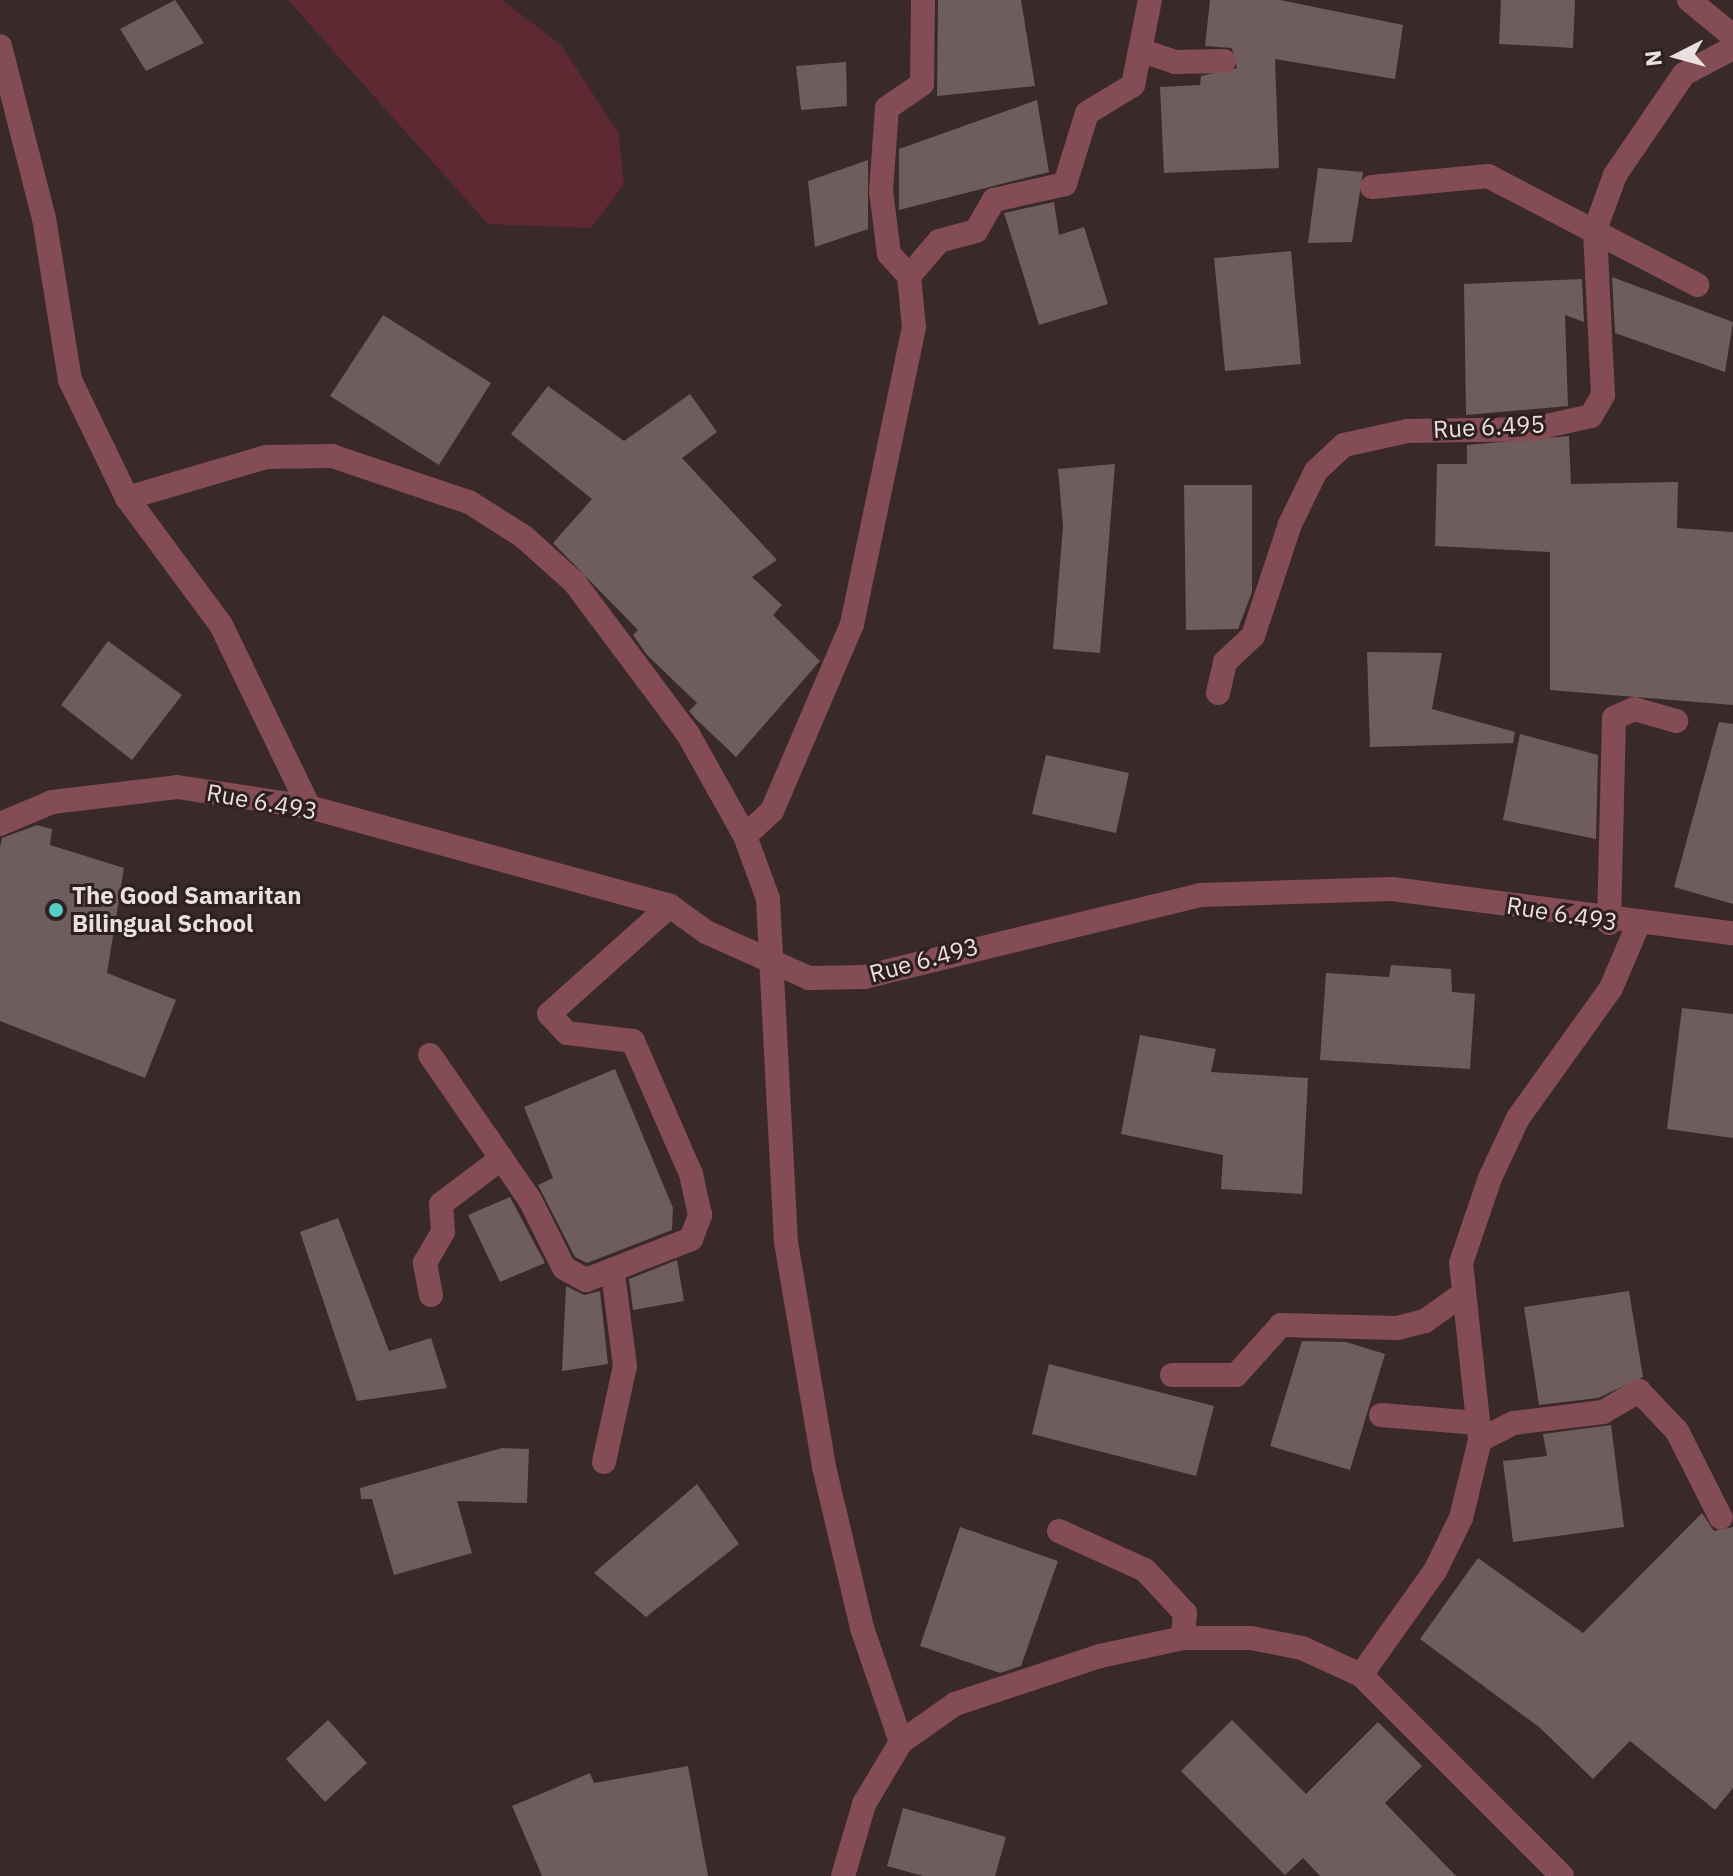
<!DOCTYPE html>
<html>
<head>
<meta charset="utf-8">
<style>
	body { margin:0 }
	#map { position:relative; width:1733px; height:1876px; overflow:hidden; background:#39292b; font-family:"IBM Plex Sans",sans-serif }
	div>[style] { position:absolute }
	.green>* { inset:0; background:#5e2932 }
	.building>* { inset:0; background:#6e5c5e }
	.minor>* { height:24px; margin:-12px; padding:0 12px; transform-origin:12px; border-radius:12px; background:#844c54 }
	.dots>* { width:22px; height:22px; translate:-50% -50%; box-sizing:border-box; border:4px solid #2e1f21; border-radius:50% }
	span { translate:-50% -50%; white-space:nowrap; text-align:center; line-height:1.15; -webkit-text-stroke:6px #2e1f21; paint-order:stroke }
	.street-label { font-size:24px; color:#ebe0e1 }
	.poi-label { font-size:24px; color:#ebe0e1; font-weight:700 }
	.left { translate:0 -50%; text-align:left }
	.north { position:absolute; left:1637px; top:16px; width:80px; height:80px; -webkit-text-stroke:6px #2e1f21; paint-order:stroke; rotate:264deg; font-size:22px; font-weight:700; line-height:32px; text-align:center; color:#ebe0e1 }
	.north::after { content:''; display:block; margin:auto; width:28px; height:36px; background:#ebe0e1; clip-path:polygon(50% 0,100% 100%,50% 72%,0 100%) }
</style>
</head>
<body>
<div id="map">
	<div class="green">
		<div style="clip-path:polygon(288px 0,502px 0,561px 45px,618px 132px,624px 184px,591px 228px,488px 224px)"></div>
	</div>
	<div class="building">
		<div style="clip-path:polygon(175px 0,204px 43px,146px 71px,120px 29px)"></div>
		<div style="clip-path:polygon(938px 0,1021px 0,1035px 86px,937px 96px)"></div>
		<div style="clip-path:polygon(1210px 0,1280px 0,1403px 25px,1395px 79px,1275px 59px,1279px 168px,1164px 173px,1160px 87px,1200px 85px,1201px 76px,1237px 68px,1232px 48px,1205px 46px)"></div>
		<div style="clip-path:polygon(1501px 0,1575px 0,1573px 48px,1499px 44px)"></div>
		<div style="clip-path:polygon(846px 62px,847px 106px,801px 110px,796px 66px)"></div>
		<div style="clip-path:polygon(1037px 100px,1049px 172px,899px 210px,899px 149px)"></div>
		<div style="clip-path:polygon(868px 160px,868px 229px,815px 247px,808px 181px)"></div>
		<div style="clip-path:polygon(1318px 168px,1363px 172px,1352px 242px,1308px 243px)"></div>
		<div style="clip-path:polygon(1054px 202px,1059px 235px,1084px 227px,1108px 304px,1039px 325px,1004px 213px)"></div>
		<div style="clip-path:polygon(1291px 251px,1301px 364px,1225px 371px,1214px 258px)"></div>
		<div style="clip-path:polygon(1612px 277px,1733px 322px,1725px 372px,1615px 333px)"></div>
		<div style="clip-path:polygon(1582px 279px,1584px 322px,1565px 315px,1568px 406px,1466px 415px,1464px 284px)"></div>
		<div style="clip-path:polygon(383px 315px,491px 383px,439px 465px,330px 396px)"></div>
		<div style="clip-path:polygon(548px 386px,624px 441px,690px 394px,717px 432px,682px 458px,777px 560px,752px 577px,782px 605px,773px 615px,820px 661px,736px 757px,694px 717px,689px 711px,697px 703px,647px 655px,633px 635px,638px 630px,553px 543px,592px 499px,511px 434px)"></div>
		<div style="clip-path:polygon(1569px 436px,1571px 484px,1678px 482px,1677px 528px,1733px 532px,1733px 705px,1550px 690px,1550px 552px,1435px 546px,1437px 464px,1467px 464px,1467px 445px)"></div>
		<div style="clip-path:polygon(1115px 464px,1100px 653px,1053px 649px,1063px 526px,1058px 469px)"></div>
		<div style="clip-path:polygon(1184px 485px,1252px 485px,1252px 592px,1238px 629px,1186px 630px)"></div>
		<div style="clip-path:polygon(108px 641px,182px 695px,132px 760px,61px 705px)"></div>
		<div style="clip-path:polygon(1367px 652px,1442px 653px,1432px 709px,1515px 732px,1513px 743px,1370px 747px)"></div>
		<div style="clip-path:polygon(1719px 722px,1733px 724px,1733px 904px,1674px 887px)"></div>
		<div style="clip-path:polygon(1520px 734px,1598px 755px,1596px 839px,1503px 820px)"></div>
		<div style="clip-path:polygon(1046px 755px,1129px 773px,1116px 833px,1032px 814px)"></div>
		<div style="clip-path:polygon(37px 825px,52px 829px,50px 845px,124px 868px,107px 973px,176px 1000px,145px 1078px,0 1021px,0 847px,2px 838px)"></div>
		<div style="clip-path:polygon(1391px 965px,1451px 969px,1452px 992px,1475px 994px,1470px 1069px,1320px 1060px,1326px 973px,1389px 977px)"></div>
		<div style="clip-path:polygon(1682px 1008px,1733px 1014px,1733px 1138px,1667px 1129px)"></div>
		<div style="clip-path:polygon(1140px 1035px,1216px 1049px,1211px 1072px,1308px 1078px,1302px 1194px,1221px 1189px,1223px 1155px,1121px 1134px)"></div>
		<div style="clip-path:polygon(615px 1069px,673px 1208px,672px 1230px,587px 1263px,575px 1257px,538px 1185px,553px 1178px,524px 1107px)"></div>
		<div style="clip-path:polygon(510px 1197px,545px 1263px,500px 1282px,468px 1215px)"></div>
		<div style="clip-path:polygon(338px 1218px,389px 1351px,431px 1338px,447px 1388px,357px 1401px,300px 1232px)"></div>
		<div style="clip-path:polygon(677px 1260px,684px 1301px,633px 1310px,629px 1279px)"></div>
		<div style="clip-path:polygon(566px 1286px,584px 1295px,600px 1291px,608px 1364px,562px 1371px)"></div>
		<div style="clip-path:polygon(1629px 1291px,1643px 1377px,1598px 1398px,1539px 1405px,1524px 1307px)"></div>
		<div style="clip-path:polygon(1302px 1341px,1346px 1342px,1385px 1354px,1350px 1470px,1270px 1446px)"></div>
		<div style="clip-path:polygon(1049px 1364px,1214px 1406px,1196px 1476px,1032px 1434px)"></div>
		<div style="clip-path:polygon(1611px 1425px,1624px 1527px,1513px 1542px,1503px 1461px,1547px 1456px,1543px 1434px)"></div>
		<div style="clip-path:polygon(502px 1448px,529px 1449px,527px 1503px,457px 1501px,472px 1553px,394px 1575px,372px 1499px,361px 1499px,360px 1488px)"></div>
		<div style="clip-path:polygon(697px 1484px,739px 1544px,646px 1617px,594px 1573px)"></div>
		<div style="clip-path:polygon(1702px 1513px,1714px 1531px,1733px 1527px,1733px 1788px,1715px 1810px,1630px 1741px,1593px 1779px,1539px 1727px,1420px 1639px,1478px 1558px,1583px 1633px)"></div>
		<div style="clip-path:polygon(960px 1527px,1058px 1561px,1021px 1666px,1000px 1673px,920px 1646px)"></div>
		<div style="clip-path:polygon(328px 1720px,367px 1763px,325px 1802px,286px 1759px)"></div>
		<div style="clip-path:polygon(1232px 1720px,1306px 1794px,1378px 1722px,1422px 1766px,1385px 1803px,1456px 1876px,1320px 1876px,1303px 1858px,1285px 1875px,1181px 1771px)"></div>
		<div style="clip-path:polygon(688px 1766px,708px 1876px,542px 1876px,512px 1806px,590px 1773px,594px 1783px)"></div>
		<div style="clip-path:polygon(903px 1808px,1006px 1837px,995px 1876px,923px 1876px,887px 1866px)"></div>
	</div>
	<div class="minor">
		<div style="left:1689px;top:0;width:57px;rotate:39.3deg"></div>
		<div style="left:0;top:46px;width:178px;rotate:75.7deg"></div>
		<div style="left:44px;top:218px;width:164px;rotate:80.9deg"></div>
		<div style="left:70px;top:380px;width:131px;rotate:64.2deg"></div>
		<div style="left:127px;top:498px;width:158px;rotate:53.5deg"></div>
		<div style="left:221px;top:625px;width:202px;rotate:64.2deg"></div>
		<div style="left:1145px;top:52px;width:32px;rotate:18deg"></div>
		<div style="left:1175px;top:62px;width:49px;rotate:-1.2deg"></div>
		<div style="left:1372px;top:187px;width:117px;rotate:-5.4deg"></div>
		<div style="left:1488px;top:176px;width:236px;rotate:27.5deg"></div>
		<div style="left:909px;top:276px;width:46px;rotate:-49.4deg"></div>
		<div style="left:939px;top:241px;width:38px;rotate:-15deg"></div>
		<div style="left:976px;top:231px;width:36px;rotate:-60deg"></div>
		<div style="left:994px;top:200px;width:73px;rotate:-12.7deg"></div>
		<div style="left:1065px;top:184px;width:74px;rotate:-72.8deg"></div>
		<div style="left:1087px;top:113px;width:54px;rotate:-31.3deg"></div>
		<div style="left:1133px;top:85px;width:87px;rotate:-78.7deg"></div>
		<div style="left:127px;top:498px;width:145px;rotate:-16.4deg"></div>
		<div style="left:266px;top:457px;width:66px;rotate:-0.9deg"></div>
		<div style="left:332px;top:456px;width:145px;rotate:18.6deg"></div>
		<div style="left:469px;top:502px;width:65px;rotate:32.5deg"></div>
		<div style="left:524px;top:537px;width:69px;rotate:42deg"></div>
		<div style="left:575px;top:583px;width:189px;rotate:53.2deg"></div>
		<div style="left:688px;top:734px;width:117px;rotate:60.8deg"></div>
		<div style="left:745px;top:836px;width:67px;rotate:69.9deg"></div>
		<div style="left:768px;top:899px;width:343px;rotate:87deg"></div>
		<div style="left:786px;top:1242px;width:228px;rotate:80.4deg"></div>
		<div style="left:824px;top:1467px;width:165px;rotate:76.7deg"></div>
		<div style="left:862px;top:1628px;width:120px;rotate:71.1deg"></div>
		<div style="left:901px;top:1742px;width:66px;rotate:-35.1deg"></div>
		<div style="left:955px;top:1704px;width:153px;rotate:-18.3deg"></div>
		<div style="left:1100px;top:1656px;width:85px;rotate:-12.2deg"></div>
		<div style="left:1183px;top:1638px;width:68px"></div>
		<div style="left:1251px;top:1638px;width:52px;rotate:11.1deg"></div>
		<div style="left:1302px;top:1648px;width:65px;rotate:24.6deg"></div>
		<div style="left:1361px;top:1675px;width:128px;rotate:-54.6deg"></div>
		<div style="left:1435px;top:1571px;width:59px;rotate:-63.9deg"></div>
		<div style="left:1461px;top:1518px;width:80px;rotate:-76.3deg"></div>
		<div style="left:1480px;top:1440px;width:178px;rotate:-96.1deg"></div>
		<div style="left:1461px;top:1263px;width:90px;rotate:-71.2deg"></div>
		<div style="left:1490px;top:1178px;width:66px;rotate:-65deg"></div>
		<div style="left:1518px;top:1118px;width:160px;rotate:-54.4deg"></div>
		<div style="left:1611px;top:988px;width:69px;rotate:-66.8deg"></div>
		<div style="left:1218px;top:693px;width:32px;rotate:-77deg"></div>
		<div style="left:1225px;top:662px;width:38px;rotate:-43deg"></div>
		<div style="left:1253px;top:636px;width:118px;rotate:-71.7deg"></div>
		<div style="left:1290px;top:524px;width:59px;rotate:-63.9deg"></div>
		<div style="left:1316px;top:471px;width:38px;rotate:-43deg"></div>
		<div style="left:1344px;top:445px;width:65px;rotate:-12.5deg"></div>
		<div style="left:1407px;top:431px;width:126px;rotate:-0.9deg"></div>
		<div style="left:1533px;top:429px;width:59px;rotate:-12.6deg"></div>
		<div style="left:1591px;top:416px;width:24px;rotate:-60deg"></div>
		<div style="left:1603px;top:395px;width:165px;rotate:-92.8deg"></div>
		<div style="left:1595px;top:230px;width:59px;rotate:-70deg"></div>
		<div style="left:1615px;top:175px;width:122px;rotate:-55.7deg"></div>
		<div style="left:1684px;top:74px;width:55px;rotate:-28deg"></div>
		<div style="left:0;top:824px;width:56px;rotate:-22.9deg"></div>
		<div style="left:52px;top:802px;width:126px;rotate:-6.8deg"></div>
		<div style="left:177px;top:787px;width:134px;rotate:8.6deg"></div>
		<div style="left:309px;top:807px;width:374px;rotate:15.3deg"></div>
		<div style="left:670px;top:906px;width:44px;rotate:35.8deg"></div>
		<div style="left:706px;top:932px;width:113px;rotate:24.1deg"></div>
		<div style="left:809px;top:978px;width:55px;rotate:-1deg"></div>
		<div style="left:864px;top:977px;width:346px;rotate:-13.7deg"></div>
		<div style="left:1200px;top:895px;width:192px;rotate:-1.8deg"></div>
		<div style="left:1392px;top:889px;width:344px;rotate:7.4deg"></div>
		<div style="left:745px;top:836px;width:37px;rotate:-43deg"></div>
		<div style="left:772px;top:811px;width:203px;rotate:-66.8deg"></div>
		<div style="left:852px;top:624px;width:303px;rotate:-78.2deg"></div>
		<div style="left:914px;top:327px;width:51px;rotate:-95.6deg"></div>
		<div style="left:909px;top:276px;width:30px;rotate:-132deg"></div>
		<div style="left:889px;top:254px;width:64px;rotate:-97.2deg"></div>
		<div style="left:881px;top:191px;width:83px;rotate:-85.9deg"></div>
		<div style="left:887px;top:108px;width:42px;rotate:-34.4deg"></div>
		<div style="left:922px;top:84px;width:84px;rotate:-89.3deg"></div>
		<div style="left:1609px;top:923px;width:205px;rotate:-88.6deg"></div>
		<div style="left:1614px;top:718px;width:22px;rotate:-24deg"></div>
		<div style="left:1634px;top:709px;width:44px;rotate:15.9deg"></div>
		<div style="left:430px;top:1055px;width:176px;rotate:55.4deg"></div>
		<div style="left:530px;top:1200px;width:76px;rotate:63.4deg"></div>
		<div style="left:564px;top:1268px;width:25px;rotate:29deg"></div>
		<div style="left:586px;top:1280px;width:113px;rotate:-21.3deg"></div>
		<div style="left:691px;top:1239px;width:26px;rotate:-69deg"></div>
		<div style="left:700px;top:1215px;width:42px;rotate:-102.4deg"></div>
		<div style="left:691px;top:1174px;width:145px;rotate:-113.6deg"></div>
		<div style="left:633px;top:1041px;width:66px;rotate:-173.1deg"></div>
		<div style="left:567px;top:1033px;width:26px;rotate:-133deg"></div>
		<div style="left:549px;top:1014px;width:162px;rotate:-41.8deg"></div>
		<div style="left:431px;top:1295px;width:33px;rotate:-101deg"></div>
		<div style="left:425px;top:1263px;width:36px;rotate:-60deg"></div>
		<div style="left:443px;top:1232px;width:28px;rotate:-94deg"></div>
		<div style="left:441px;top:1204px;width:76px;rotate:-37deg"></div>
		<div style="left:1172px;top:1375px;width:64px"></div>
		<div style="left:1236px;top:1375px;width:67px;rotate:-48deg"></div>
		<div style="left:1281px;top:1325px;width:116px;rotate:1.5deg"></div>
		<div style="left:1397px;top:1328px;width:29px;rotate:-14deg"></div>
		<div style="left:1425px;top:1321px;width:43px;rotate:-35.5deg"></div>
		<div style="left:1381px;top:1415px;width:97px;rotate:4.7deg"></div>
		<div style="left:1480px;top:1440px;width:38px;rotate:-27deg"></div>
		<div style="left:1514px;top:1423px;width:90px;rotate:-7deg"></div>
		<div style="left:1603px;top:1412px;width:42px;rotate:-30.3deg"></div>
		<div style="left:1639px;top:1391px;width:55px;rotate:46.5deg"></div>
		<div style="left:1677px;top:1431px;width:97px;rotate:63.2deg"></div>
		<div style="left:604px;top:1462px;width:98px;rotate:-77.7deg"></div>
		<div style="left:625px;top:1366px;width:94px;rotate:-97.4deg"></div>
		<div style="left:1059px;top:1531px;width:94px;rotate:24.4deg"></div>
		<div style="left:1145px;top:1570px;width:59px;rotate:47.1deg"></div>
		<div style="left:1185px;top:1613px;width:25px;rotate:95deg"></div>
		<div style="left:1361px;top:1675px;width:284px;rotate:45deg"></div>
		<div style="left:843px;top:1876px;width:75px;rotate:-73.7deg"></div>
		<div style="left:864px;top:1804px;width:72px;rotate:-59.2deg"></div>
	</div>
	<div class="dots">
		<div style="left:56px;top:910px;background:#54cdc8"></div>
	</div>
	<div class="street-label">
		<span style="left:1489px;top:427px;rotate:-3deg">Rue 6.495</span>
		<span style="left:262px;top:802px;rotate:10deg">Rue 6.493</span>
		<span style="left:1562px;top:914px;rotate:9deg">Rue 6.493</span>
		<span style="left:924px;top:960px;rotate:-15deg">Rue 6.493</span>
	</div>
	<div class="poi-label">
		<span class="left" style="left:72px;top:910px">The Good Samaritan<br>Bilingual School</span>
	</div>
	<div class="north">N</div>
</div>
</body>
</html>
